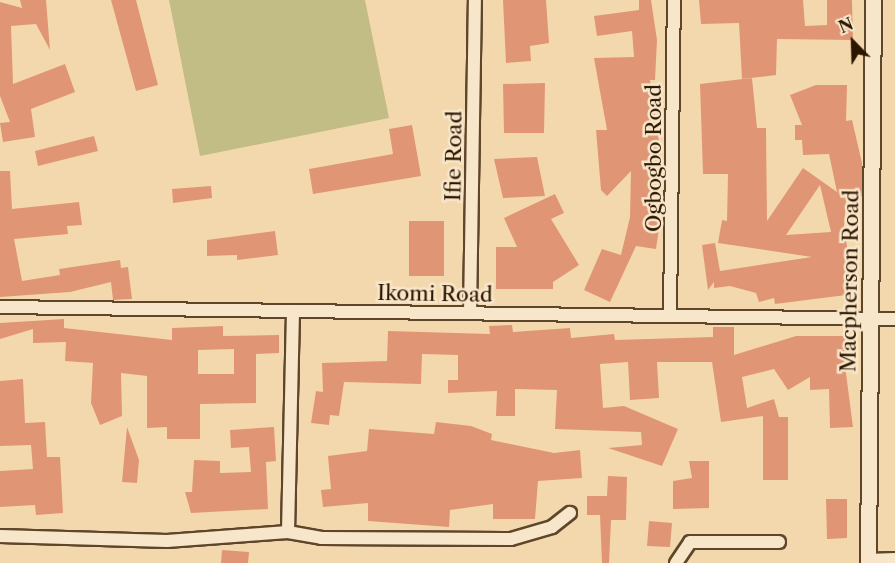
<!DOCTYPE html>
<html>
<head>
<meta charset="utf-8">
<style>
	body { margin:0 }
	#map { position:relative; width:895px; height:563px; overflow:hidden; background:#f4d8ad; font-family:"Libre Caslon Text",serif }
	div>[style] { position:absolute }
	.green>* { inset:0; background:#c2bc85 }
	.building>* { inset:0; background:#e09674 }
	.roads { filter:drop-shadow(2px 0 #5e462b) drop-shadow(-2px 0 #5e462b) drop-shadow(0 2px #5e462b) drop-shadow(0 -2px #5e462b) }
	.minor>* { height:12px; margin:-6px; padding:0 6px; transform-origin:6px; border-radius:6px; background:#f8e6ca }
	.tertiary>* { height:15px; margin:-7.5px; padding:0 7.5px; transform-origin:7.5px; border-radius:7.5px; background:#f8e6ca }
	span { translate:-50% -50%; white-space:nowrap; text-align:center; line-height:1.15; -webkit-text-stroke:5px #f8e6ca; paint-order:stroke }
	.street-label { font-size:21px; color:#2c1600 }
	.north { position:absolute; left:823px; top:12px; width:60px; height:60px; -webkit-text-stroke:4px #f8e6ca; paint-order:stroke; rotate:337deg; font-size:16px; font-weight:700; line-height:24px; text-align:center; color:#2c1600 }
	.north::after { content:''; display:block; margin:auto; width:21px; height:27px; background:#2c1600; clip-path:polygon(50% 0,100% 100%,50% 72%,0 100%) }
</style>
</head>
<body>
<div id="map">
	<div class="green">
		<div style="clip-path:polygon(169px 0,365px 0,389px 118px,200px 156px)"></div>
	</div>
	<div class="building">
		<div style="clip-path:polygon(20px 0,46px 0,50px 50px,36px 24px,11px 26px,13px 84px,65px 64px,75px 92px,31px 109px,35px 137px,3px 142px,0 123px,10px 122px,0 96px,0 2px,22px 8px)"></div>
		<div style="clip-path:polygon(111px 0,136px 0,158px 85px,136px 91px)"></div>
		<div style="clip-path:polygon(503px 0,546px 0,549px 43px,530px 46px,531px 61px,506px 63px)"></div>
		<div style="clip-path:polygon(639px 0,651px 0,657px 40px,655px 80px,650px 80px,664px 175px,654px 176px,652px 220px,660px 222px,656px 249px,636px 246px,610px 302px,584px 290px,602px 249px,621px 255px,630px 217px,631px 171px,607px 196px,601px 190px,596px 130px,607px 130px,594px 58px,634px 57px,632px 31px,597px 36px,594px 16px,639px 10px)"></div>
		<div style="clip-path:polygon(699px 0,803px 0,805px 26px,827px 25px,827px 0,852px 0,853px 40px,777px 39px,776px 75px,742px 79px,739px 23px,701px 24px)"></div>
		<div style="clip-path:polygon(evenodd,752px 78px,757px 128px,766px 128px,767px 221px,803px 168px,837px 192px,829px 154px,803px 155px,802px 140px,795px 140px,795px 125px,802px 125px,790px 95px,816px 85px,847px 85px,846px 121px,852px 120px,862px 163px,862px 196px,846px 200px,844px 226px,854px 294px,775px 304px,774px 298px,759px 302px,756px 293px,730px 286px,714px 288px,714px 282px,708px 290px,702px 245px,715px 243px,720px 271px,812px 257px,718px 243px,722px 220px,727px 221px,728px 174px,703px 174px,700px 84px,752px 78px,820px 185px,831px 232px,786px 235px,820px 185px)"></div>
		<div style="clip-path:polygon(545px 83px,544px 133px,504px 133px,503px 84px)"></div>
		<div style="clip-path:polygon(412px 125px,421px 176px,313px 194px,309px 169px,393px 154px,389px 129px)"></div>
		<div style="clip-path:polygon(94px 136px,98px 151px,38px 166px,35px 151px)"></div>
		<div style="clip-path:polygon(537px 157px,545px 196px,503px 198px,494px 159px)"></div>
		<div style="clip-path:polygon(0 171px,10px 171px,12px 209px,79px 202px,82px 225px,67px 226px,68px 234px,14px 239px,22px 281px,60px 275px,59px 269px,120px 260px,121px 268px,128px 267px,132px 299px,113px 300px,111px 282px,70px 292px,0 297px)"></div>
		<div style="clip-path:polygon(211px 186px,212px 198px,173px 203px,172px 189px)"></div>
		<div style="clip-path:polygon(555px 194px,564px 213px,551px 219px,579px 265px,553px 282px,553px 289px,496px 289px,496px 247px,517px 247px,504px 218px)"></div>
		<div style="clip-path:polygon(409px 221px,444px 221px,444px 276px,409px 276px)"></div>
		<div style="clip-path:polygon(275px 231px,278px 255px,237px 260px,237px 255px,207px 256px,207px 240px)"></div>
		<div style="clip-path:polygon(evenodd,64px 319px,64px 328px,172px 340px,172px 328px,223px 326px,223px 336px,279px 335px,279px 353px,256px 354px,256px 403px,200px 404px,200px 439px,167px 439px,167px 427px,147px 428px,147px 376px,121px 373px,122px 416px,100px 425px,91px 403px,93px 363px,65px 361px,66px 342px,33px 343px,33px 329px,0 339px,0 323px,64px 319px,234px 349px,234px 374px,198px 374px,198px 350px,234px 349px)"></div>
		<div style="clip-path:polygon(512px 325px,513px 332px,570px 328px,571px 338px,614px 334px,615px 340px,713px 337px,713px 327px,734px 327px,734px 355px,796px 336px,852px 336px,852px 358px,844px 358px,853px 427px,830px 428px,829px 389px,810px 390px,810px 377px,788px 390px,774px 369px,742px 377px,747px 408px,774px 399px,779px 417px,788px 417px,788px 480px,763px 480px,763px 416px,721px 422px,712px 362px,657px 362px,659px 398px,630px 400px,628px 362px,600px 364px,603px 408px,624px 406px,678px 429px,662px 466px,608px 448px,642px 445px,641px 432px,555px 429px,557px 390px,515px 389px,515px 416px,496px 416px,497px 391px,448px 393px,448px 380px,458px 380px,458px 355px,422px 354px,421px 384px,344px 382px,339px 416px,330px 415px,329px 425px,311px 423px,316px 391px,323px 392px,322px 363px,387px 361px,388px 331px,490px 334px,489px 326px)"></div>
		<div style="clip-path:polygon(23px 379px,25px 423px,45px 422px,47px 457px,60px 457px,63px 513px,36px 515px,35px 505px,0 507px,0 471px,33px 469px,31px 445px,0 446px,0 381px)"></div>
		<div style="clip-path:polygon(436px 422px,471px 426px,492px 434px,491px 440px,554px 453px,580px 450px,582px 478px,538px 481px,535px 519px,493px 519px,493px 504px,450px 510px,449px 527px,368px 521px,368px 503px,323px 507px,321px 490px,331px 489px,328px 456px,367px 451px,369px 429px,434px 434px)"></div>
		<div style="clip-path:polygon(127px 427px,139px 460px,137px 483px,122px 482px)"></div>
		<div style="clip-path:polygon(274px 427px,276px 461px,266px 462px,268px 509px,191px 513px,185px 492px,192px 492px,194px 460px,220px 461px,220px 473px,251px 472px,249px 447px,231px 448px,230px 430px)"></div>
		<div style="clip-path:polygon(689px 461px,709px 461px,709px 508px,673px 509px,673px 481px,692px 478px)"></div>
		<div style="clip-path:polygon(608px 476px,627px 477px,626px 520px,611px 520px,609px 563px,602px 563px,600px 515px,587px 515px,587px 496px,607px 496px)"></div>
		<div style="clip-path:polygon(826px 499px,847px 499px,847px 538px,827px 539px)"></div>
		<div style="clip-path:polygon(649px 521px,672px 523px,670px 547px,647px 546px)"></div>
		<div style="clip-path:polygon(222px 550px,249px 552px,248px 563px,221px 563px)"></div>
	</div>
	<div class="roads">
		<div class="minor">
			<div style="left:0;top:307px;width:895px;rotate:0.77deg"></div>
			<div style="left:470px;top:313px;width:313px;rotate:-89.1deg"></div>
			<div style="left:670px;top:316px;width:316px;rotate:-89.3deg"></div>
			<div style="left:288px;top:532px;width:221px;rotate:-88.7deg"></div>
			<div style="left:0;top:536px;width:167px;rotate:1.7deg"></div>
			<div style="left:167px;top:541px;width:121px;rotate:-4.3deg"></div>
			<div style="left:288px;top:532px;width:34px;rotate:10deg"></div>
			<div style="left:321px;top:538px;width:190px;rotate:0.3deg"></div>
			<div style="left:511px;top:539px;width:43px;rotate:-16.3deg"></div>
			<div style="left:552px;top:527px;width:23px;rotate:-38deg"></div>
			<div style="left:868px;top:560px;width:27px;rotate:-2deg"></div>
			<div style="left:676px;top:563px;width:25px;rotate:-56deg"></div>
			<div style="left:690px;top:542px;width:89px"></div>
		</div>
		<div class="tertiary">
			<div style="left:868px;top:563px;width:563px;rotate:-89.49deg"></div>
		</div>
	</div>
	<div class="street-label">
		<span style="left:454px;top:156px;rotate:-89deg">Ifie Road</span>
		<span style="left:654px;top:158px;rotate:-90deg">Ogbogbo Road</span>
		<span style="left:850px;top:281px;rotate:-89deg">Macpherson Road</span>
		<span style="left:435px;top:294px;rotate:1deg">Ikomi Road</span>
	</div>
	<div class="north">N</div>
</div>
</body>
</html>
